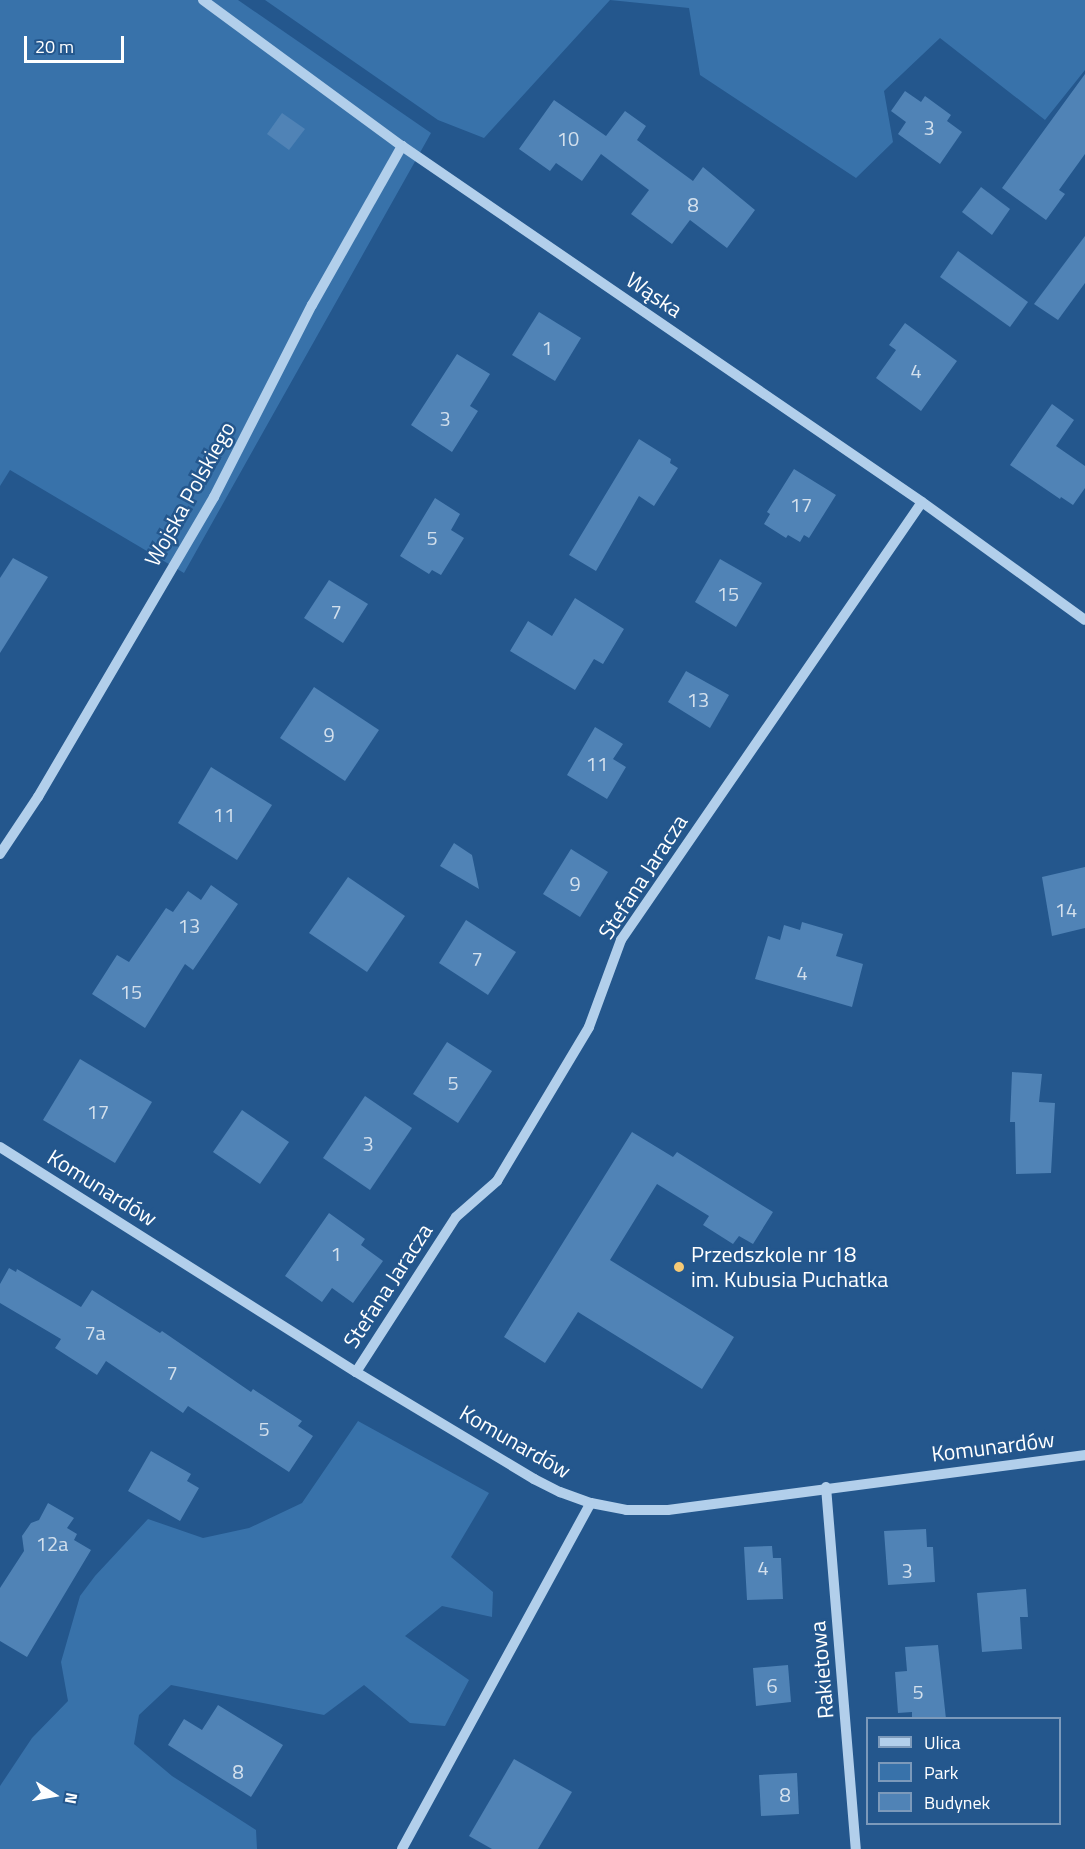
<!DOCTYPE html>
<html>
<head>
<meta charset="utf-8">
<style>
	body { margin:0 }
	#map { position:relative; width:1085px; height:1849px; overflow:hidden; background:#24578d; font-family:"Titillium Web",sans-serif }
	div>[style] { position:absolute }
	.green>* { inset:0; background:#3872aa }
	.building>* { inset:0; background:#5083b6 }
	.minor>* { height:10px; margin:-5px; padding:0 5px; transform-origin:5px; border-radius:5px; background:#b2cfeb }
	.dots>* { width:16px; height:16px; translate:-50% -50%; box-sizing:border-box; border:3px solid #24578d; border-radius:50% }
	span { translate:-50% -50%; white-space:nowrap; text-align:center; line-height:1.15; -webkit-text-stroke:5px #24578d; paint-order:stroke }
	.number-label { font-size:20px; color:#d3e0ed }
	.number-label span { -webkit-text-stroke-width:0 }
	.street-label { font-size:22px; color:#fff }
	.poi-label { font-size:22px; color:#fff }
	.left { translate:0 -50%; text-align:left }
	.legend { position:absolute; left:866px; top:1717px; width:195px; height:108px; box-sizing:border-box; background:#24578d; border:2px solid #7c9abb; margin:0; padding:8px 10px; list-style:none; font-size:18px; color:#fff }
	.legend li { display:flex; align-items:center; gap:12px; height:30px }
	.legend b { width:30px; border:2px solid #7c9abb }
	.north { position:absolute; left:24px; top:1765px; width:60px; height:60px; -webkit-text-stroke:4px #24578d; paint-order:stroke; rotate:101deg; font-size:16px; font-weight:700; line-height:24px; text-align:center; color:#fff }
	.north::after { content:''; display:block; margin:auto; width:21px; height:27px; background:#fff; clip-path:polygon(50% 0,100% 100%,50% 72%,0 100%) }
	.scale { position:absolute; left:24px; top:36px; width:100px; height:27px; box-sizing:border-box; border:3px solid #fff; border-top:0; padding-left:8px; font-size:18px; line-height:21px; white-space:nowrap; color:#fff; -webkit-text-stroke:4px #24578d; paint-order:stroke }
</style>
</head>
<body>
<div id="map">
	<div class="green">
		<div style="clip-path:polygon(0 0,238px 0,431px 133px,184px 573px,10px 470px,0 486px)"></div>
		<div style="clip-path:polygon(265px 0,1085px 0,1085px 70px,1045px 120px,940px 38px,884px 91px,893px 142px,856px 178px,700px 75px,689px 8px,610px 0,484px 138px,438px 120px)"></div>
		<div style="clip-path:polygon(358px 1421px,489px 1493px,451px 1557px,493px 1592px,492px 1617px,442px 1606px,405px 1636px,469px 1680px,445px 1726px,410px 1723px,364px 1685px,324px 1715px,171px 1685px,139px 1715px,134px 1744px,172px 1776px,256px 1830px,257px 1849px,0 1849px,0 1786px,32px 1738px,68px 1701px,61px 1662px,80px 1596px,95px 1576px,148px 1519px,203px 1538px,249px 1528px,302px 1503px)"></div>
	</div>
	<div class="building">
		<div style="clip-path:polygon(1085px 74px,1085px 154px,1059px 190px,1065px 194px,1046px 220px,1002px 188px)"></div>
		<div style="clip-path:polygon(905px 91px,921px 102px,925px 96px,951px 115px,947px 121px,962px 132px,940px 164px,898px 134px,906px 122px,891px 111px)"></div>
		<div style="clip-path:polygon(554px 100px,606px 136px,625px 111px,646px 126px,637px 140px,693px 181px,703px 167px,755px 210px,727px 248px,690px 220px,672px 244px,631px 214px,649px 190px,601px 154px,582px 181px,556px 163px,550px 171px,519px 149px)"></div>
		<div style="clip-path:polygon(282px 113px,305px 129px,289px 150px,267px 134px)"></div>
		<div style="clip-path:polygon(981px 187px,1010px 209px,992px 235px,962px 212px)"></div>
		<div style="clip-path:polygon(1085px 236px,1085px 283px,1058px 320px,1034px 304px)"></div>
		<div style="clip-path:polygon(958px 251px,1028px 302px,1010px 327px,940px 277px)"></div>
		<div style="clip-path:polygon(539px 312px,581px 338px,555px 381px,512px 355px)"></div>
		<div style="clip-path:polygon(905px 323px,957px 361px,921px 411px,876px 378px,896px 350px,889px 345px)"></div>
		<div style="clip-path:polygon(457px 354px,490px 374px,470px 406px,478px 411px,452px 452px,411px 425px)"></div>
		<div style="clip-path:polygon(1052px 404px,1074px 420px,1056px 446px,1085px 466px,1085px 488px,1073px 505px,1061px 497px,1060px 499px,1010px 465px)"></div>
		<div style="clip-path:polygon(639px 439px,671px 459px,670px 463px,678px 468px,654px 506px,639px 496px,596px 571px,569px 555px)"></div>
		<div style="clip-path:polygon(794px 469px,836px 495px,809px 538px,804px 535px,800px 542px,788px 535px,786px 538px,764px 524px,770px 514px,767px 512px)"></div>
		<div style="clip-path:polygon(435px 498px,460px 514px,451px 530px,464px 538px,441px 575px,432px 570px,429px 574px,400px 556px)"></div>
		<div style="clip-path:polygon(13px 558px,48px 577px,0 653px,0 578px)"></div>
		<div style="clip-path:polygon(720px 559px,762px 583px,736px 627px,695px 602px)"></div>
		<div style="clip-path:polygon(329px 580px,368px 604px,343px 643px,304px 618px)"></div>
		<div style="clip-path:polygon(575px 598px,624px 629px,603px 664px,594px 659px,575px 690px,510px 651px,528px 621px,552px 636px)"></div>
		<div style="clip-path:polygon(686px 671px,729px 695px,710px 728px,668px 702px)"></div>
		<div style="clip-path:polygon(314px 687px,379px 730px,345px 781px,280px 738px)"></div>
		<div style="clip-path:polygon(595px 727px,623px 744px,613px 759px,626px 767px,607px 799px,567px 775px)"></div>
		<div style="clip-path:polygon(211px 767px,272px 805px,237px 860px,178px 823px)"></div>
		<div style="clip-path:polygon(454px 843px,472px 855px,479px 889px,440px 866px)"></div>
		<div style="clip-path:polygon(571px 849px,608px 872px,580px 917px,543px 894px)"></div>
		<div style="clip-path:polygon(1085px 867px,1085px 928px,1052px 936px,1042px 877px)"></div>
		<div style="clip-path:polygon(348px 877px,405px 916px,367px 972px,309px 933px)"></div>
		<div style="clip-path:polygon(211px 885px,238px 904px,193px 970px,185px 964px,145px 1028px,92px 994px,117px 955px,129px 962px,166px 908px,173px 912px,188px 891px,201px 900px)"></div>
		<div style="clip-path:polygon(466px 920px,516px 952px,488px 995px,439px 963px)"></div>
		<div style="clip-path:polygon(802px 922px,843px 934px,836px 956px,863px 964px,852px 1007px,755px 979px,768px 936px,780px 940px,784px 925px,800px 930px)"></div>
		<div style="clip-path:polygon(447px 1042px,492px 1071px,458px 1123px,413px 1094px)"></div>
		<div style="clip-path:polygon(80px 1059px,152px 1102px,115px 1163px,43px 1120px)"></div>
		<div style="clip-path:polygon(1012px 1072px,1042px 1074px,1039px 1102px,1055px 1103px,1051px 1173px,1016px 1174px,1015px 1122px,1010px 1122px)"></div>
		<div style="clip-path:polygon(365px 1096px,412px 1128px,370px 1190px,323px 1158px)"></div>
		<div style="clip-path:polygon(242px 1110px,289px 1142px,260px 1184px,213px 1152px)"></div>
		<div style="clip-path:polygon(632px 1132px,673px 1157px,677px 1152px,773px 1212px,753px 1244px,739px 1236px,733px 1244px,703px 1225px,709px 1216px,657px 1184px,610px 1260px,734px 1337px,702px 1389px,578px 1312px,545px 1363px,504px 1337px)"></div>
		<div style="clip-path:polygon(329px 1213px,365px 1239px,361px 1245px,383px 1261px,353px 1303px,332px 1288px,322px 1302px,285px 1276px)"></div>
		<div style="clip-path:polygon(9px 1268px,16px 1272px,17px 1269px,81px 1307px,92px 1290px,160px 1333px,162px 1331px,251px 1392px,253px 1389px,302px 1421px,298px 1426px,313px 1436px,289px 1472px,188px 1406px,183px 1413px,106px 1361px,97px 1375px,55px 1348px,61px 1339px,0 1303px,0 1284px)"></div>
		<div style="clip-path:polygon(151px 1451px,191px 1474px,187px 1481px,199px 1488px,180px 1521px,128px 1491px)"></div>
		<div style="clip-path:polygon(48px 1503px,74px 1518px,67px 1528px,77px 1534px,74px 1540px,91px 1550px,27px 1657px,0 1641px,0 1588px,24px 1551px,22px 1536px,31px 1523px,39px 1520px)"></div>
		<div style="clip-path:polygon(926px 1529px,927px 1547px,933px 1547px,935px 1582px,888px 1585px,884px 1531px)"></div>
		<div style="clip-path:polygon(772px 1546px,773px 1558px,781px 1558px,783px 1599px,747px 1600px,744px 1547px)"></div>
		<div style="clip-path:polygon(1026px 1589px,1028px 1617px,1020px 1617px,1022px 1649px,982px 1652px,977px 1593px)"></div>
		<div style="clip-path:polygon(938px 1645px,946px 1719px,912px 1719px,912px 1712px,898px 1713px,895px 1672px,907px 1671px,905px 1647px)"></div>
		<div style="clip-path:polygon(788px 1665px,791px 1702px,756px 1706px,753px 1668px)"></div>
		<div style="clip-path:polygon(218px 1705px,283px 1745px,251px 1797px,168px 1745px,184px 1719px,202px 1730px)"></div>
		<div style="clip-path:polygon(514px 1759px,572px 1792px,538px 1849px,492px 1849px,469px 1836px)"></div>
		<div style="clip-path:polygon(797px 1773px,799px 1814px,761px 1816px,759px 1775px)"></div>
	</div>
	<div class="minor">
		<div style="left:203px;top:0;width:247px;rotate:36.3deg"></div>
		<div style="left:402px;top:146px;width:630px;rotate:34.4deg"></div>
		<div style="left:922px;top:502px;width:201px;rotate:35.9deg"></div>
		<div style="left:0;top:854px;width:69px;rotate:-56.3deg"></div>
		<div style="left:38px;top:797px;width:348px;rotate:-59.6deg"></div>
		<div style="left:214px;top:497px;width:216px;rotate:-63deg"></div>
		<div style="left:312px;top:305px;width:183px;rotate:-60.5deg"></div>
		<div style="left:0;top:1147px;width:421px;rotate:32.3deg"></div>
		<div style="left:356px;top:1372px;width:208px;rotate:31deg"></div>
		<div style="left:534px;top:1479px;width:29px;rotate:27deg"></div>
		<div style="left:560px;top:1492px;width:33px;rotate:20deg"></div>
		<div style="left:591px;top:1503px;width:36px;rotate:11deg"></div>
		<div style="left:626px;top:1510px;width:42px"></div>
		<div style="left:668px;top:1510px;width:421px;rotate:-7.5deg"></div>
		<div style="left:356px;top:1372px;width:184px;rotate:-57.2deg"></div>
		<div style="left:456px;top:1217px;width:55px;rotate:-41.3deg"></div>
		<div style="left:497px;top:1181px;width:179px;rotate:-59.1deg"></div>
		<div style="left:589px;top:1027px;width:93px;rotate:-69.8deg"></div>
		<div style="left:621px;top:940px;width:531px;rotate:-55.5deg"></div>
		<div style="left:826px;top:1487px;width:363px;rotate:85.3deg"></div>
		<div style="left:402px;top:1849px;width:394px;rotate:-61.4deg"></div>
	</div>
	<div class="dots">
		<div style="left:679px;top:1267px;background:#f6ca76"></div>
	</div>
	<div class="number-label">
		<span style="left:929px;top:127px">3</span>
		<span style="left:568px;top:138px">10</span>
		<span style="left:693px;top:204px">8</span>
		<span style="left:547px;top:347px">1</span>
		<span style="left:916px;top:370px">4</span>
		<span style="left:445px;top:418px">3</span>
		<span style="left:801px;top:504px">17</span>
		<span style="left:432px;top:537px">5</span>
		<span style="left:728px;top:593px">15</span>
		<span style="left:336px;top:611px">7</span>
		<span style="left:698px;top:699px">13</span>
		<span style="left:329px;top:734px">9</span>
		<span style="left:597px;top:763px">11</span>
		<span style="left:224px;top:814px">11</span>
		<span style="left:575px;top:883px">9</span>
		<span style="left:1066px;top:909px">14</span>
		<span style="left:189px;top:925px">13</span>
		<span style="left:477px;top:958px">7</span>
		<span style="left:802px;top:972px">4</span>
		<span style="left:131px;top:991px">15</span>
		<span style="left:453px;top:1082px">5</span>
		<span style="left:98px;top:1111px">17</span>
		<span style="left:368px;top:1143px">3</span>
		<span style="left:336px;top:1253px">1</span>
		<span style="left:95px;top:1332px">7a</span>
		<span style="left:172px;top:1372px">7</span>
		<span style="left:264px;top:1428px">5</span>
		<span style="left:52px;top:1543px">12a</span>
		<span style="left:763px;top:1567px">4</span>
		<span style="left:907px;top:1570px">3</span>
		<span style="left:772px;top:1685px">6</span>
		<span style="left:918px;top:1691px">5</span>
		<span style="left:238px;top:1771px">8</span>
		<span style="left:785px;top:1794px">8</span>
	</div>
	<div class="street-label">
		<span style="left:654px;top:295px;rotate:34deg">Wąska</span>
		<span style="left:190px;top:494px;rotate:-61deg">Wojska Polskiego</span>
		<span style="left:643px;top:877px;rotate:-57deg">Stefana Jaracza</span>
		<span style="left:102px;top:1188px;rotate:32deg">Komunardów</span>
		<span style="left:388px;top:1286px;rotate:-57deg">Stefana Jaracza</span>
		<span style="left:515px;top:1442px;rotate:30deg">Komunardów</span>
		<span style="left:993px;top:1447px;rotate:-7deg">Komunardów</span>
		<span style="left:822px;top:1670px;rotate:-95deg">Rakietowa</span>
	</div>
	<div class="poi-label">
		<span class="left" style="left:691px;top:1267px">Przedszkole nr 18<br>im. Kubusia Puchatka</span>
	</div>
	<ul class="legend">
	<li><b style="height:8px;background:#b2cfeb"></b>Ulica</li>
	<li><b style="height:16px;background:#3872aa"></b>Park</li>
	<li><b style="height:16px;background:#5083b6"></b>Budynek</li>
	</ul>
	<div class="north">N</div>
	<div class="scale">20 m</div>
</div>
</body>
</html>
